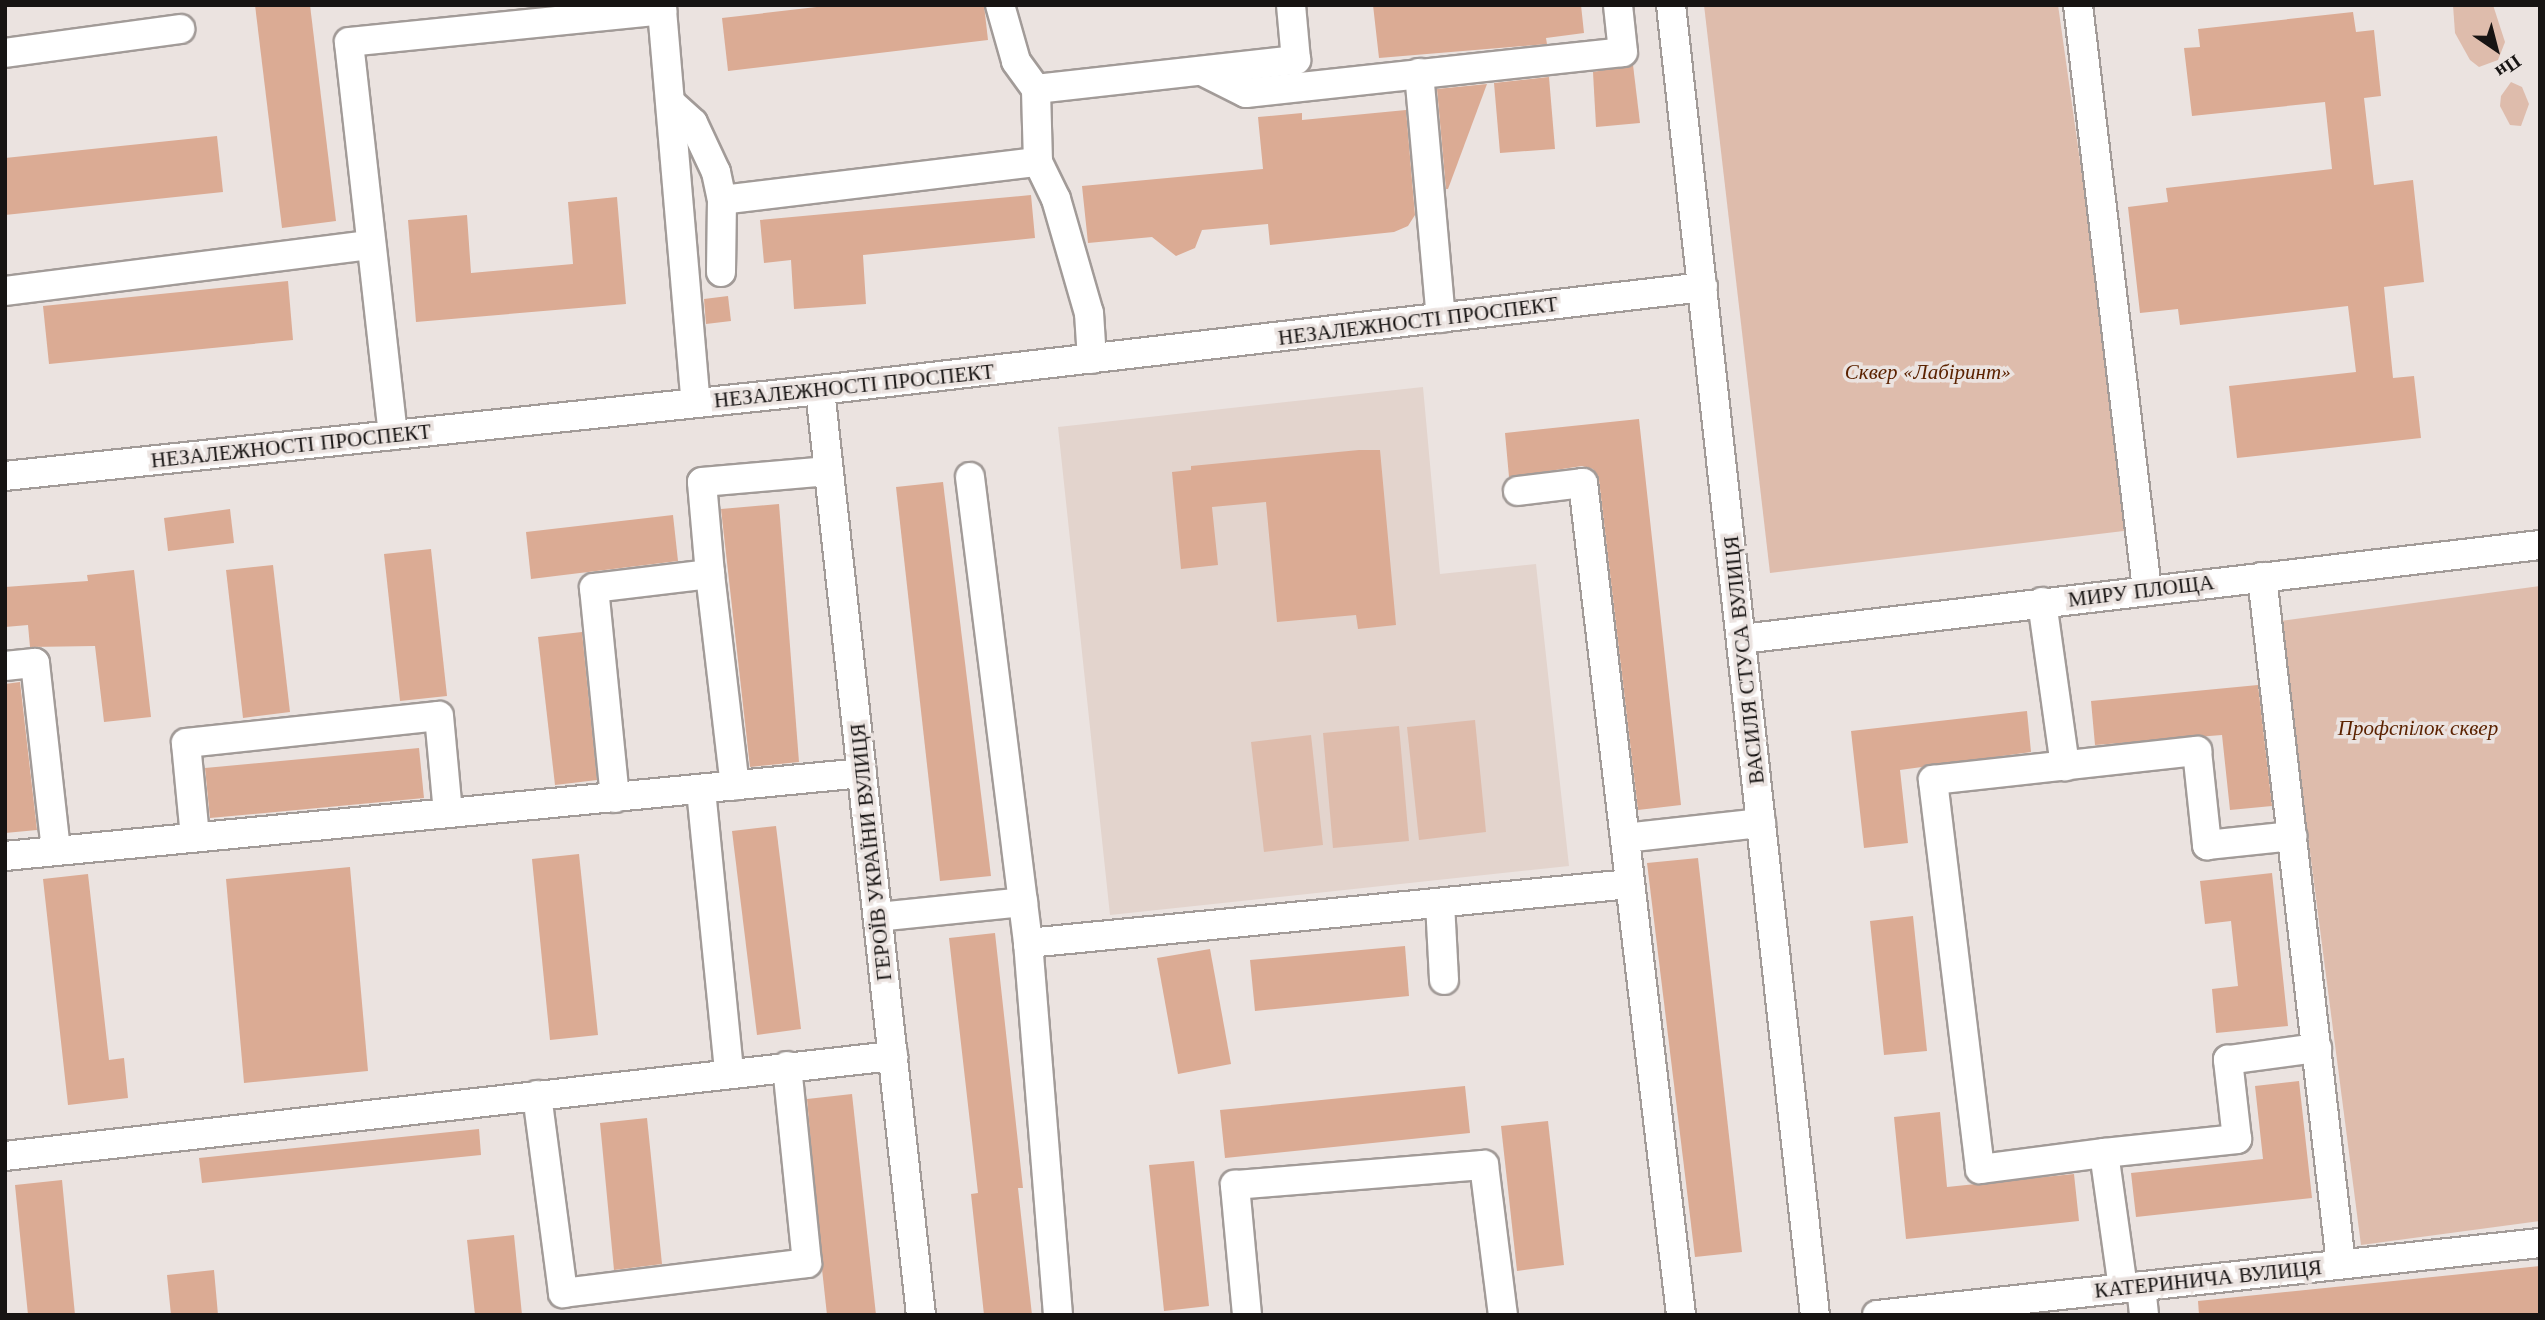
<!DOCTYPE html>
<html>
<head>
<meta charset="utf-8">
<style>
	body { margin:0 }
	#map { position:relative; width:2545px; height:1320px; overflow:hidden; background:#ebe3e0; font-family:"Libre Baskerville",serif }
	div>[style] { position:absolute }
	.built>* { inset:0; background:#e3d4cd }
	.green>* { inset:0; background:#debcac }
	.building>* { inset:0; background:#dbab94 }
	.roads { filter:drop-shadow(2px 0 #a29b98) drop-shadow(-2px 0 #a29b98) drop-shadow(0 2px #a29b98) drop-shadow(0 -2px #a29b98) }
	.minor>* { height:28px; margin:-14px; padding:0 14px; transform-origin:14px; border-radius:14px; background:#fff }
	span { translate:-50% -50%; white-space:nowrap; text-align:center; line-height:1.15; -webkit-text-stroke:7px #ebe3e0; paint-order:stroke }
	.street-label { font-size:21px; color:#171413 }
	.park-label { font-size:21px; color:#5b2200; font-style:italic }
	.frame { position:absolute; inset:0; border:7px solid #171413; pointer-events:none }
	.north { position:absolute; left:2461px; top:14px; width:70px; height:70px; -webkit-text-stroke:5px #ebe3e0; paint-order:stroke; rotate:145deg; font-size:19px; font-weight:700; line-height:28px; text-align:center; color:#171413 }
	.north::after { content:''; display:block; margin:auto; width:24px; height:32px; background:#171413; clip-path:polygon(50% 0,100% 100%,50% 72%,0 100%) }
</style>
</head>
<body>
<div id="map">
	<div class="built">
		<div style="clip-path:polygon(1423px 387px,1440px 574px,1536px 564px,1569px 866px,1110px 915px,1058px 427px)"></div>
	</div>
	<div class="green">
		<div style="clip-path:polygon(1704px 5px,2058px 5px,2132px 530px,1770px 573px)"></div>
		<div style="clip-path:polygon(2453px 5px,2493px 5px,2505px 42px,2498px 60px,2479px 67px,2470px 60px,2455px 33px)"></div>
		<div style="clip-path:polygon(2511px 82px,2522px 87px,2529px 104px,2521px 126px,2510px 125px,2500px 106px,2501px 96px)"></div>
		<div style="clip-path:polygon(2540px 586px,2540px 1221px,2361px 1245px,2280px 621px)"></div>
		<div style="clip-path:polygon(1475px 720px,1486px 832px,1419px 840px,1407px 727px)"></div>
		<div style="clip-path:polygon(1399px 726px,1409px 841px,1333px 848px,1323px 733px)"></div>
		<div style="clip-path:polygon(1311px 735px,1323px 845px,1264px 852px,1251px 742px)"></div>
	</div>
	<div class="building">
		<div style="clip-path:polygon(255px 5px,310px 5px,336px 221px,282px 228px)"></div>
		<div style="clip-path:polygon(834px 5px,984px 5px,988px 40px,728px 71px,722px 18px)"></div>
		<div style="clip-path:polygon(1373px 5px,1581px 5px,1584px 33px,1546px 38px,1547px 44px,1379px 58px)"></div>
		<div style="clip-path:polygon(2353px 12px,2356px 32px,2374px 30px,2381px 96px,2364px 98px,2374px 185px,2413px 180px,2424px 282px,2384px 287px,2393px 378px,2414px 376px,2421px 438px,2237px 458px,2229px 386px,2356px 372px,2348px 306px,2180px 325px,2178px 309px,2140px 313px,2128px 207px,2168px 202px,2166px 188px,2332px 169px,2325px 102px,2192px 116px,2184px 48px,2200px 47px,2198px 29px)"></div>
		<div style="clip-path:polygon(1633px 65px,1640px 123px,1596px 127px,1593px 72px)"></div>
		<div style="clip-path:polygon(1549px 77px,1555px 149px,1500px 153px,1494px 83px)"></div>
		<div style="clip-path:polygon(1487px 84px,1448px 189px,1446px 189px,1437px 89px)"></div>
		<div style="clip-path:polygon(1406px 110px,1415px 215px,1408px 226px,1394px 232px,1270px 245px,1268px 224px,1202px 230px,1195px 248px,1176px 256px,1152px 237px,1088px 243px,1082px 186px,1263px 169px,1258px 117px,1302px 113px,1302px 120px)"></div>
		<div style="clip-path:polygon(217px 136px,223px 192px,5px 215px,5px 158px)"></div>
		<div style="clip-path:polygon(1031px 195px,1035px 238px,863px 255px,866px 304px,794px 309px,791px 260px,764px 263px,760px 220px)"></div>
		<div style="clip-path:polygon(617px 197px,626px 304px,416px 322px,408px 220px,467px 215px,471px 273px,573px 264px,568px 202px)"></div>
		<div style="clip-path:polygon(288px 281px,293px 340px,49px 364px,43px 306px)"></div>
		<div style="clip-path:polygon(728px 296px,731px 321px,706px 324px,704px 299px)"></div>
		<div style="clip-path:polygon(1639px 419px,1681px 805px,1638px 810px,1599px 480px,1593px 469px,1582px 466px,1509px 477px,1505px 433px)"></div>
		<div style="clip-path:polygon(1359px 450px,1380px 450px,1396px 625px,1358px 629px,1356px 615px,1277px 622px,1266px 502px,1212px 507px,1218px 565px,1181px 569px,1172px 472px,1191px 470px,1191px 466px)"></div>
		<div style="clip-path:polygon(943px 482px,991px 876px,940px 881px,896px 487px)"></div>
		<div style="clip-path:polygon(779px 504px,799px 762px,750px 767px,721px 509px)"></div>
		<div style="clip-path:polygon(230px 509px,234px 543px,168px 551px,164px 518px)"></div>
		<div style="clip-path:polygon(673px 515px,678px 561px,531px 579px,526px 532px)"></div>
		<div style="clip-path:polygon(431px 549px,447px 696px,400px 701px,384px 554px)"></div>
		<div style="clip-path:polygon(273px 565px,290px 712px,243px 718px,226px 570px)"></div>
		<div style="clip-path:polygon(134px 570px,151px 717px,104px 722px,95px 646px,30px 647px,28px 625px,5px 627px,5px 587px,88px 581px,87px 575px)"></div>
		<div style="clip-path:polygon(582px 632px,597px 780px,555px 785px,538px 637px)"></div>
		<div style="clip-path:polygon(20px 682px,37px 830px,5px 833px,5px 684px)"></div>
		<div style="clip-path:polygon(2258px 685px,2272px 806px,2230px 810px,2222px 735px,2095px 745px,2091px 701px)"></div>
		<div style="clip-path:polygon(2027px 711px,2031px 752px,1900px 770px,1908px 843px,1864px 848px,1851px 731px)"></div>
		<div style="clip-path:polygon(419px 748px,424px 798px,210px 818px,205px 768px)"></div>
		<div style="clip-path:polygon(776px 826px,801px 1029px,757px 1035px,732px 831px)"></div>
		<div style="clip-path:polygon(579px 854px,598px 1035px,550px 1040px,532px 859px)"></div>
		<div style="clip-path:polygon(1698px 858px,1742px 1252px,1695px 1257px,1647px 863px)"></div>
		<div style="clip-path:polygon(350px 867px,368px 1071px,244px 1083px,226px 879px)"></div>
		<div style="clip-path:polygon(2272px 873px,2288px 1026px,2216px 1033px,2212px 989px,2238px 986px,2231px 921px,2205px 924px,2200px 881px)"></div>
		<div style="clip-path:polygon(88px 874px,109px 1060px,124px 1058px,128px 1098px,68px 1105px,43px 879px)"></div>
		<div style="clip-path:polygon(1913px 916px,1927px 1051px,1884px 1055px,1870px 921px)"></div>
		<div style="clip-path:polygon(995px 933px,1023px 1188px,1018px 1188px,1032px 1315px,984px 1315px,971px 1194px,978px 1193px,949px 938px)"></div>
		<div style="clip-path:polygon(1405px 946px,1409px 996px,1255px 1011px,1250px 960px)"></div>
		<div style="clip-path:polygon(1210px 949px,1231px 1064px,1178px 1074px,1157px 958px)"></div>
		<div style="clip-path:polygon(2299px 1081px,2312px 1198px,2136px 1217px,2131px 1173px,2263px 1159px,2255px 1086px)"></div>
		<div style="clip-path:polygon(1465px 1086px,1470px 1133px,1225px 1158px,1220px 1110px)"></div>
		<div style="clip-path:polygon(852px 1094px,876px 1315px,827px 1315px,822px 1269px,807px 1099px)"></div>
		<div style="clip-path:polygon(1940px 1112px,1947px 1187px,2074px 1174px,2079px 1221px,1906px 1239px,1894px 1117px)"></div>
		<div style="clip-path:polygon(647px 1118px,662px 1264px,614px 1270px,600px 1123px)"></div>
		<div style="clip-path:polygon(1548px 1121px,1564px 1265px,1517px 1271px,1501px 1126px)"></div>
		<div style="clip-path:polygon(479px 1129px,481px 1155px,202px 1183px,199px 1158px)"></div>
		<div style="clip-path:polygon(1194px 1161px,1209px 1306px,1164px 1311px,1149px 1165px)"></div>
		<div style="clip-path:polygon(62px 1180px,75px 1315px,28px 1315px,15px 1185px)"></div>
		<div style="clip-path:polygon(514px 1235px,522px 1315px,475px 1315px,467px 1240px)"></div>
		<div style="clip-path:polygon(2540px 1266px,2540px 1313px,2199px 1315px,2198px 1301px)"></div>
		<div style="clip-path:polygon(214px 1270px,218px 1315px,171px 1315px,167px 1275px)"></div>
	</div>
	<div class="roads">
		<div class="minor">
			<div style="left:1671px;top:5px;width:1318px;rotate:83.73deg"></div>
			<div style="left:2078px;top:5px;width:589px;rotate:83.27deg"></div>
			<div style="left:5px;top:53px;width:177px;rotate:-7.8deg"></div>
			<div style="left:1202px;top:71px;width:49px;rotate:26.6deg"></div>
			<div style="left:1246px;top:93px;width:379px;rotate:-6.2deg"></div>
			<div style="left:1623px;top:52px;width:47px;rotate:-96.1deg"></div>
			<div style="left:1419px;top:73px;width:246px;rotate:84.9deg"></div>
			<div style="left:1036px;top:89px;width:262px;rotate:-6.4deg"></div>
			<div style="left:1296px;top:60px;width:55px;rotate:-95.2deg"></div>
			<div style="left:672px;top:104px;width:28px;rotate:42deg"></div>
			<div style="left:693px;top:123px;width:54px;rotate:64.9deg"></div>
			<div style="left:716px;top:172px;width:29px;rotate:78deg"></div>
			<div style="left:722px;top:200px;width:72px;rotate:90.8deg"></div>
			<div style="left:1038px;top:162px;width:41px;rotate:64.1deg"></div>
			<div style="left:1056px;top:199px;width:119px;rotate:73.9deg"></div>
			<div style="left:1089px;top:313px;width:46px;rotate:86.3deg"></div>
			<div style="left:722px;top:200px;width:318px;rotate:-6.9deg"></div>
			<div style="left:1038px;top:162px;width:73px;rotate:-91.6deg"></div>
			<div style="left:1036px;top:89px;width:34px;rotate:-126deg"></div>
			<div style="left:1016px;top:61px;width:58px;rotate:-105.9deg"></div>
			<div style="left:5px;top:291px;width:369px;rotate:-7.2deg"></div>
			<div style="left:820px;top:390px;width:930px;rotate:83.77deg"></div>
			<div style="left:393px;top:435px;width:395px;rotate:-96.4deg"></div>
			<div style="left:349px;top:42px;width:315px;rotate:-5.8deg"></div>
			<div style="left:662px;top:10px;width:394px;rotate:85.1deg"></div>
			<div style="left:5px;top:476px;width:820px;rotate:-6.02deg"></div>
			<div style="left:820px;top:390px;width:889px;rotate:-6.65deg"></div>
			<div style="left:970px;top:477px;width:470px;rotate:82.9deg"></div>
			<div style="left:1518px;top:491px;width:65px;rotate:-7deg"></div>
			<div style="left:1583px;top:483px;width:838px;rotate:83.28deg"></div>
			<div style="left:710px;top:574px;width:92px;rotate:-95deg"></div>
			<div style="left:702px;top:482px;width:127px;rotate:-5deg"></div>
			<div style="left:2262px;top:577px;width:692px;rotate:83.44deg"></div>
			<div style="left:2042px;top:602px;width:166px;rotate:82deg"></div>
			<div style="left:1742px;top:639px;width:804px;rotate:-6.72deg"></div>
			<div style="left:5px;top:666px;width:30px;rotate:-6deg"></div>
			<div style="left:35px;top:663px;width:188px;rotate:83.6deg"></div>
			<div style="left:701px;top:790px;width:283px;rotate:84.3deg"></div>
			<div style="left:615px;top:798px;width:211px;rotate:-95.7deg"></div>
			<div style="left:594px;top:588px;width:117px;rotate:-6.9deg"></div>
			<div style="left:710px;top:574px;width:213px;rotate:83.3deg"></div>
			<div style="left:195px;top:837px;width:94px;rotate:-95.5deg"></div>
			<div style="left:186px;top:743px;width:254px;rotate:-6.1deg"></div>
			<div style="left:439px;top:716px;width:97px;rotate:84.7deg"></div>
			<div style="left:1625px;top:838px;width:137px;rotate:-6.3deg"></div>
			<div style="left:5px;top:856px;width:861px;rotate:-5.53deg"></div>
			<div style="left:1440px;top:903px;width:77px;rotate:87deg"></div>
			<div style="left:878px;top:917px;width:146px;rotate:-5.9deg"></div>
			<div style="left:537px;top:1095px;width:200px;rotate:82.5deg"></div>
			<div style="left:563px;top:1293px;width:246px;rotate:-7deg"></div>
			<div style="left:807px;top:1263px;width:198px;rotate:-95.8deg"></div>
			<div style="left:2104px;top:1153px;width:125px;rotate:172.6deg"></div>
			<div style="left:1980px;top:1169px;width:392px;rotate:-96.9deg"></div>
			<div style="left:1933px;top:780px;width:266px;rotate:-6.3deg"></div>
			<div style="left:2197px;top:751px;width:95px;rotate:83.9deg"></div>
			<div style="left:2207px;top:845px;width:86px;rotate:-6deg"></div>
			<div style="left:5px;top:1156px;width:894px;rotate:-6.43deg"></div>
			<div style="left:2141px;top:1286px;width:29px;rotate:84deg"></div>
			<div style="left:2123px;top:1288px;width:136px;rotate:-98deg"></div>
			<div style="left:2104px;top:1153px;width:134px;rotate:-6deg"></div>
			<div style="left:2237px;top:1139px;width:80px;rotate:-96.5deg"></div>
			<div style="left:2228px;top:1060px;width:90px;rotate:-7.7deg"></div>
			<div style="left:1058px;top:1315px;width:373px;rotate:-94.6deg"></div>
			<div style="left:1028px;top:943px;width:605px;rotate:-5.6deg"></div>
			<div style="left:1247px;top:1315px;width:131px;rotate:-95.3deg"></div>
			<div style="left:1235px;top:1185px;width:250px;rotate:-4.6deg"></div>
			<div style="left:1484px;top:1165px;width:151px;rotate:82.8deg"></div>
			<div style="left:1877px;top:1315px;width:667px;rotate:-6.2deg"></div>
		</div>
	</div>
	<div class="street-label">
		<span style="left:1418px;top:321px;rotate:-7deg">НЕЗАЛЕЖНОСТІ ПРОСПЕКТ</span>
		<span style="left:854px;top:386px;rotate:-6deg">НЕЗАЛЕЖНОСТІ ПРОСПЕКТ</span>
		<span style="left:291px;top:446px;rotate:-6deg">НЕЗАЛЕЖНОСТІ ПРОСПЕКТ</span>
		<span style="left:2141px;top:591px;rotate:-7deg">МИРУ ПЛОЩА</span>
		<span style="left:1744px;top:660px;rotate:-96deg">ВАСИЛЯ СТУСА ВУЛИЦЯ</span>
		<span style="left:871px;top:852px;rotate:-96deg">ГЕРОЇВ УКРАЇНИ ВУЛИЦЯ</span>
		<span style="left:2208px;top:1279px;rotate:-6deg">КАТЕРИНИЧА ВУЛИЦЯ</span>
	</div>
	<div class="park-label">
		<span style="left:1928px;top:372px">Сквер «Лабіринт»</span>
		<span style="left:2418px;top:728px">Профспілок сквер</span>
	</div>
	<div class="frame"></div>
	<div class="north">Пн</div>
</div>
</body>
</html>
